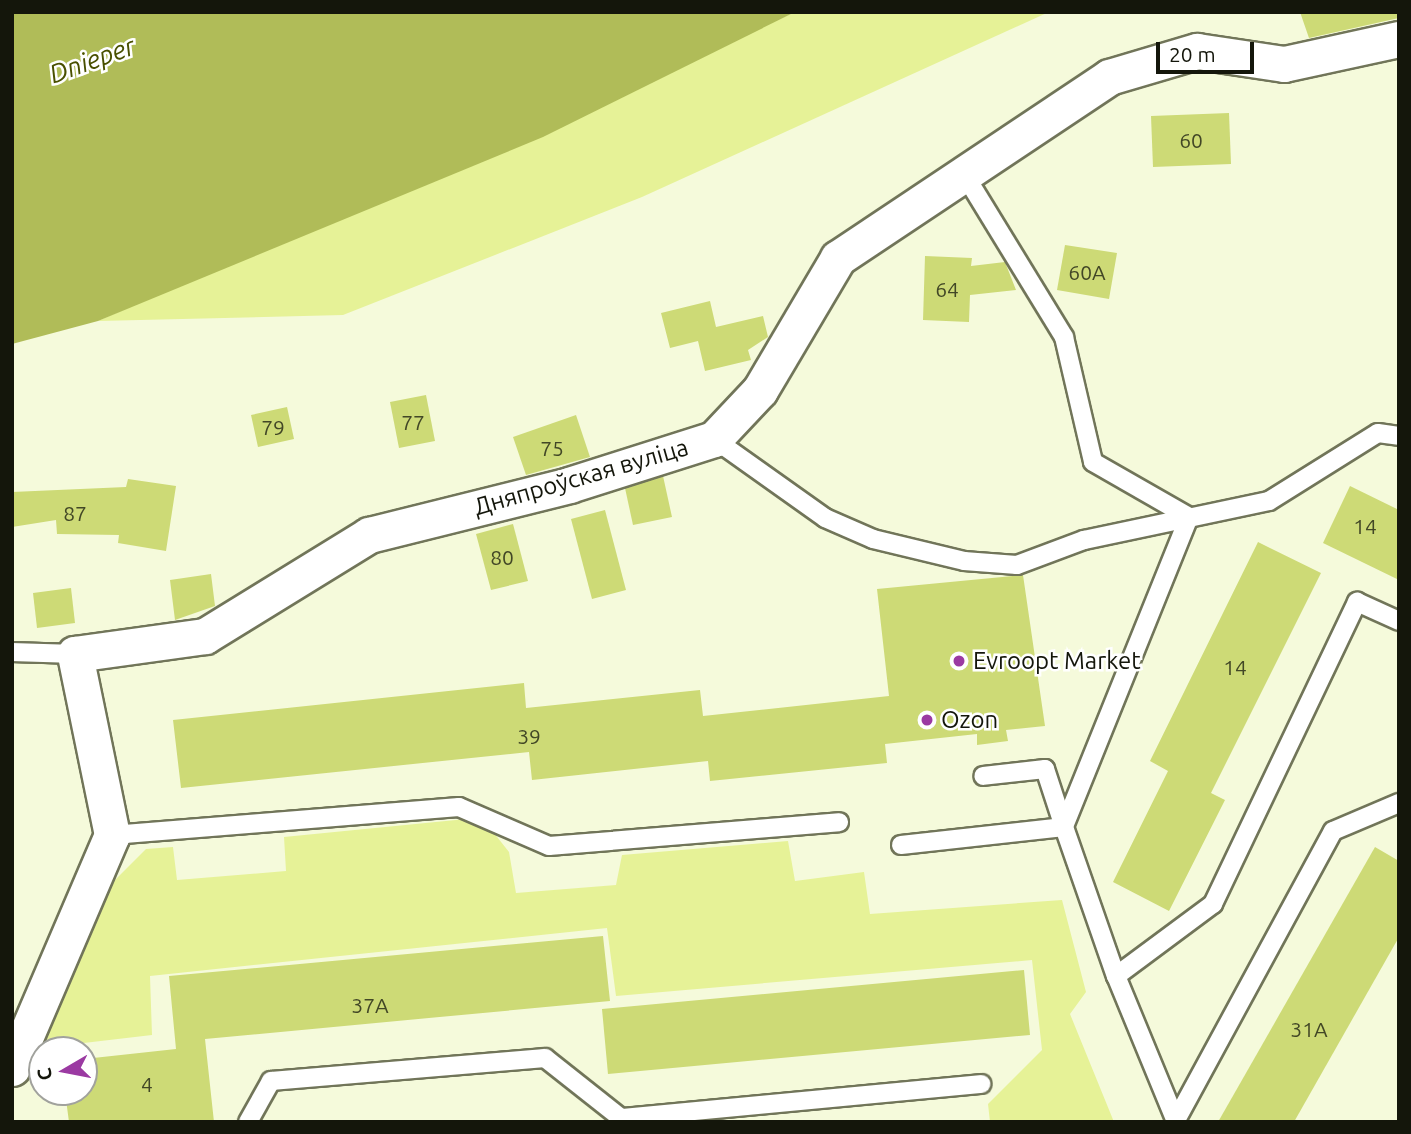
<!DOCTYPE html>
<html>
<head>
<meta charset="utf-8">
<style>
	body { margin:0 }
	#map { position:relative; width:1411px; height:1134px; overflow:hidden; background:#f5fadb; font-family:Ubuntu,sans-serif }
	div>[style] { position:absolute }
	.green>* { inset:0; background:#e6f297 }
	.water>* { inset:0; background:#b0bc58 }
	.building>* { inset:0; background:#cdda76 }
	.roads { filter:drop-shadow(2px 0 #717559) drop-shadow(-2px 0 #717559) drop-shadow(0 2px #717559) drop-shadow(0 -2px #717559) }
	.service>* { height:18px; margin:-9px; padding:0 9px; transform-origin:9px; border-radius:9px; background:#fff }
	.minor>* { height:35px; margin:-17.5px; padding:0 17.5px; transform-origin:17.5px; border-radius:17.5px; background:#fff }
	.dots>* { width:19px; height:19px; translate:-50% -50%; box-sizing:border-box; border:4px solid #fff; border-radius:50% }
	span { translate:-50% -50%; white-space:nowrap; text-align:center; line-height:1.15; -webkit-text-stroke:5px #fff; paint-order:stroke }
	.number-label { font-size:21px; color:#424726 }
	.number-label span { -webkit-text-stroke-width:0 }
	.street-label { font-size:24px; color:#14160b }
	.poi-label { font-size:24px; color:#14160b }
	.left { translate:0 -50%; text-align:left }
	.water-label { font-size:26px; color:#495000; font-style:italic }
	.frame { position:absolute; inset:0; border:14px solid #14160b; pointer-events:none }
	.north { position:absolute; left:28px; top:1036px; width:70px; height:70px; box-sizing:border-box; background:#fff; border:2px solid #a1a29d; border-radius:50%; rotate:260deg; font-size:19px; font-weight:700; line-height:28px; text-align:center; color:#14160b }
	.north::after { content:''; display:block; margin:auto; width:24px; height:32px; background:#9b3aa2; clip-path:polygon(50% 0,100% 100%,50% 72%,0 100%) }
	.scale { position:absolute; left:1156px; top:42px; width:98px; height:32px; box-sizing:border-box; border:4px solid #14160b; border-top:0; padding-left:9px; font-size:21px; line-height:24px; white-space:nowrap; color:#14160b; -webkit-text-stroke:5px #fff; paint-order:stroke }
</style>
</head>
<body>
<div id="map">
	<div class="green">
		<div style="clip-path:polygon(795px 12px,1049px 12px,642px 197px,343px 315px,98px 321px)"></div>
		<div style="clip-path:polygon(466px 819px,490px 828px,509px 852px,516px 893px,616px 885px,622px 855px,788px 841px,795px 881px,864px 872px,870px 914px,1062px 900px,1086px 992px,1070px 1014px,1114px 1122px,990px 1122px,988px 1104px,1042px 1050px,1032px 960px,616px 996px,607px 928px,150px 976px,152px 1035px,41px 1048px,36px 1037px,110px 885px,146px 849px,173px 847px,177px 880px,286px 871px,284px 837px)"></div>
	</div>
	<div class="water">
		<div style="clip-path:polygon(12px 12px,795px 12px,543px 137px,98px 321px,12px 344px)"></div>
	</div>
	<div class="building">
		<div style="clip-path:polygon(1300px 12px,1399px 12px,1399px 18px,1309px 38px)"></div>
		<div style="clip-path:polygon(1229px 113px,1231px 164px,1153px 167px,1151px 116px)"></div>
		<div style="clip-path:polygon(1065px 245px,1117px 253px,1109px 299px,1057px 290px)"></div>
		<div style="clip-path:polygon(925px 256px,972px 258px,971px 266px,1005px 262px,1016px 290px,970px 295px,969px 322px,923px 320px)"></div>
		<div style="clip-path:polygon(710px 301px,716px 327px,763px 316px,768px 337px,748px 350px,751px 360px,705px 371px,698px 341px,670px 348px,661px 313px)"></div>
		<div style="clip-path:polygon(426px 395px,435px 441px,399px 448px,390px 402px)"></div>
		<div style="clip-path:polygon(287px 407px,294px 439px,258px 447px,251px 415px)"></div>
		<div style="clip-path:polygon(576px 415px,590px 457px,526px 475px,513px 437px)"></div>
		<div style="clip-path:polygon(663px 476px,672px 517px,633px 525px,625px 488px)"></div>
		<div style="clip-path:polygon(128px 479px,176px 486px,166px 551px,118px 543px,119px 535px,57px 534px,56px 520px,12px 527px,12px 492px,126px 487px)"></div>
		<div style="clip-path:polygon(1350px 486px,1399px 510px,1399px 580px,1323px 543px)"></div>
		<div style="clip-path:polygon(605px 510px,626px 590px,592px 599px,571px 519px)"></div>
		<div style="clip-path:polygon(513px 524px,528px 581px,491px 590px,476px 534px)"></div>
		<div style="clip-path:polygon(1258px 542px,1321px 573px,1211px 793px,1225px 800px,1169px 911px,1113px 882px,1168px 771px,1150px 761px)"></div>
		<div style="clip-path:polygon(211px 574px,215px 606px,175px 620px,170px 580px)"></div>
		<div style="clip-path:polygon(1023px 575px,1045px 726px,1006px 730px,1008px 741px,977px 745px,977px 734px,885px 744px,887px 763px,710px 781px,708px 761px,532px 780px,529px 752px,181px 788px,173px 720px,524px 683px,526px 708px,700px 690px,703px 716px,889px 696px,877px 589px)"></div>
		<div style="clip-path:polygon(71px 588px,75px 623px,37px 628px,33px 593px)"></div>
		<div style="clip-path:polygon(1375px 847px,1399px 861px,1399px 937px,1294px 1122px,1218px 1122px)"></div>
		<div style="clip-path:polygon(603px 936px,610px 1001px,205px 1039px,214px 1122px,69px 1122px,65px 1092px,84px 1092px,84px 1059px,176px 1049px,169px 976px)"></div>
		<div style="clip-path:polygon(1024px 970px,1030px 1035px,608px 1074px,602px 1009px)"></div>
	</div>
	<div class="roads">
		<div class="service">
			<div style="left:966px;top:177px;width:188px;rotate:58.5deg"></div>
			<div style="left:1064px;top:337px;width:128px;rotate:76.9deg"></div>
			<div style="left:1093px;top:462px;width:111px;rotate:29.8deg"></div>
			<div style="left:1189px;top:517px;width:334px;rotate:112deg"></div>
			<div style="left:1064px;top:827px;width:158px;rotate:70.8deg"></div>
			<div style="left:714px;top:439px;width:136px;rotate:35.4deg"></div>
			<div style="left:825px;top:518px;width:52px;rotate:23.6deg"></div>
			<div style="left:873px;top:539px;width:94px;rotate:13.6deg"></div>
			<div style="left:964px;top:561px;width:53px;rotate:4.3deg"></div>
			<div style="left:1017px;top:565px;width:72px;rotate:-20.5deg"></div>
			<div style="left:1084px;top:540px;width:189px;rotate:-11.9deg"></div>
			<div style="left:1269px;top:501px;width:128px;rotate:-32deg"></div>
			<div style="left:1378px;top:433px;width:21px;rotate:8deg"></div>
			<div style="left:12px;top:652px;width:63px;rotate:1.8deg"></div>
			<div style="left:112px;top:835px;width:348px;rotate:-4.6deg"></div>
			<div style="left:459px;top:807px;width:98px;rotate:23.4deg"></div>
			<div style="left:549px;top:846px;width:291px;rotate:-4.7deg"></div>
			<div style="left:901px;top:845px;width:164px;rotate:-6.3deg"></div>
			<div style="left:1064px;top:827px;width:61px;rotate:-108.1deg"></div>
			<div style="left:1045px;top:769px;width:62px;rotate:173.6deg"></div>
			<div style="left:1175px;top:1119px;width:155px;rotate:-112.4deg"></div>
			<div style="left:1116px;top:976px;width:121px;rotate:-36.6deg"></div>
			<div style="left:1213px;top:904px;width:335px;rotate:-64.5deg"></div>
			<div style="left:1357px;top:602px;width:46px;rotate:24.3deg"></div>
			<div style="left:248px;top:1122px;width:47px;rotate:-60.7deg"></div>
			<div style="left:271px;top:1081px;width:275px;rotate:-4.8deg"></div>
			<div style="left:545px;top:1058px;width:97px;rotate:38.3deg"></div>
			<div style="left:621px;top:1118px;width:362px;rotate:-5.4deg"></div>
			<div style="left:1175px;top:1122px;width:331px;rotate:-61.5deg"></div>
			<div style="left:1333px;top:831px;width:72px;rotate:-23deg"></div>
		</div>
		<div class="minor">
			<div style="left:12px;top:1068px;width:254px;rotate:-66.8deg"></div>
			<div style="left:112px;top:835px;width:185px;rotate:-101.6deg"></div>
			<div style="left:75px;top:654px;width:131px;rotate:-7.9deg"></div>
			<div style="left:205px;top:636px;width:193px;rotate:-31.6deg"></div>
			<div style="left:369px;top:535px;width:206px;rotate:-14deg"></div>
			<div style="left:569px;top:485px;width:152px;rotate:-17.6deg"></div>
			<div style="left:714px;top:439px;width:67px;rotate:-46.8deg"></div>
			<div style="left:760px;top:390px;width:153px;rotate:-59.4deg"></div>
			<div style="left:838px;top:258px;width:326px;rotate:-33.7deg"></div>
			<div style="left:1109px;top:77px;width:92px;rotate:-16.5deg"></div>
			<div style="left:1197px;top:51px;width:88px;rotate:8.5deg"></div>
			<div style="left:1284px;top:64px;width:118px;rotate:-12.3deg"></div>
		</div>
	</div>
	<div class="dots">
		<div style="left:959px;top:661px;background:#9b3aa2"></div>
		<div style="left:927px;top:720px;background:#9b3aa2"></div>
	</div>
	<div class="number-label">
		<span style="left:1191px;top:140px">60</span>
		<span style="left:1087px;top:272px">60А</span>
		<span style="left:947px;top:289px">64</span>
		<span style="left:413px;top:422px">77</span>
		<span style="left:273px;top:427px">79</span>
		<span style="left:552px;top:448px">75</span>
		<span style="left:75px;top:513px">87</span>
		<span style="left:1365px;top:526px">14</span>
		<span style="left:502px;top:557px">80</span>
		<span style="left:1235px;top:667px">14</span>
		<span style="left:529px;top:736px">39</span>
		<span style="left:370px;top:1005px">37А</span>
		<span style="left:1309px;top:1029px">31А</span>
		<span style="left:147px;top:1084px">4</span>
	</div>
	<div class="street-label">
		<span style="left:581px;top:477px;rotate:-16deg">Дняпроўская вуліца</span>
	</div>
	<div class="poi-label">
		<span class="left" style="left:973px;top:661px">Evroopt Market</span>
		<span class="left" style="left:941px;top:720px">Ozon</span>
	</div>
	<div class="water-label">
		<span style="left:92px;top:60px;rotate:-20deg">Dnieper</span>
	</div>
	<div class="frame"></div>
	<div class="north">С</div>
	<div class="scale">20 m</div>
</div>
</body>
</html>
